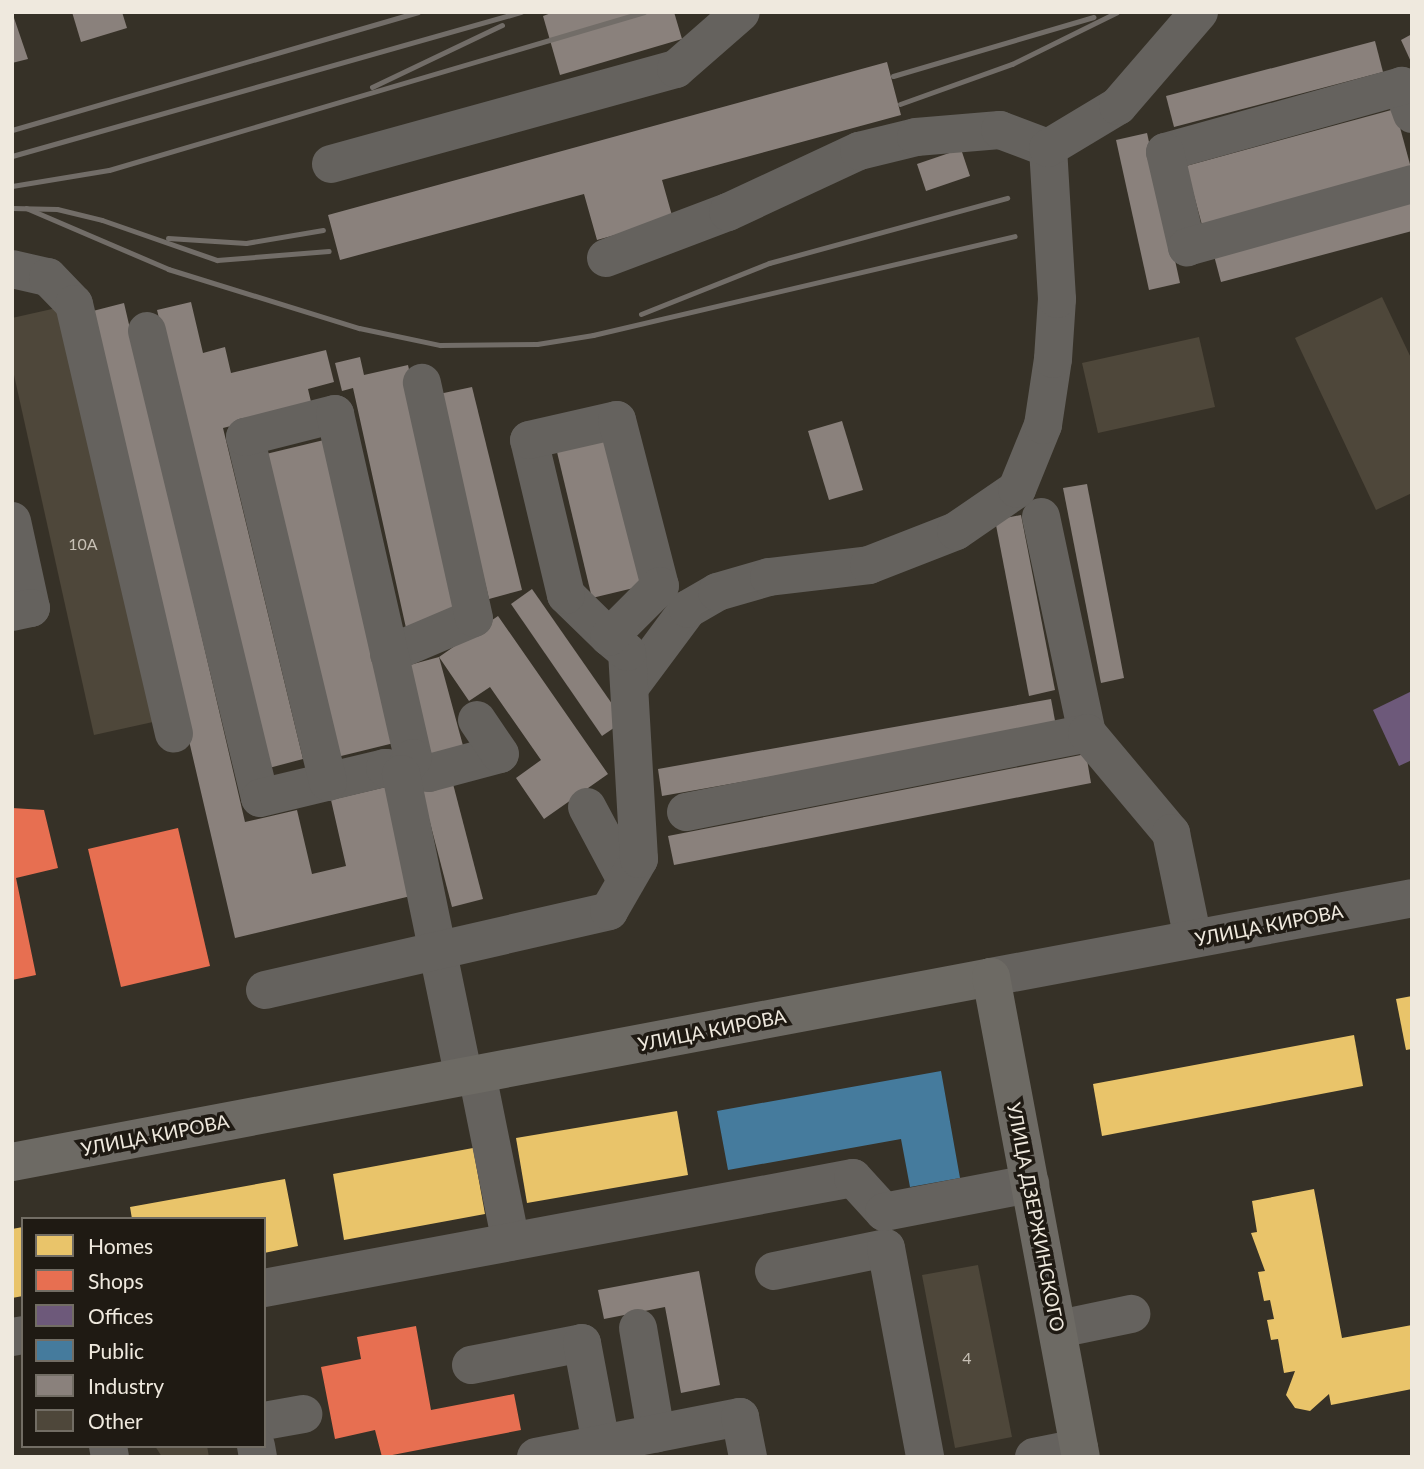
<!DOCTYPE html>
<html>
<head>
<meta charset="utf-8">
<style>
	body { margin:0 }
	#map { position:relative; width:1424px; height:1469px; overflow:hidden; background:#363127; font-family:Lato,sans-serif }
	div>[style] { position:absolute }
	.homes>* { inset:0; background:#e9c46a }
	.shops>* { inset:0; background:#e76f51 }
	.offices>* { inset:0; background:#6d597a }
	.public>* { inset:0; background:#457b9d }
	.industry>* { inset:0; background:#8a817c }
	.building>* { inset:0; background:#4e473a }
	.minor>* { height:38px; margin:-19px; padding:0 19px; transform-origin:19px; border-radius:19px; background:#65625e }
	.major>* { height:38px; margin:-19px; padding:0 19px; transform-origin:19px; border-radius:19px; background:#6d6a64 }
	.rail>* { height:5px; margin:-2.5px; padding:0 2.5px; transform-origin:2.5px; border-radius:2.5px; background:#726d68 }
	span { translate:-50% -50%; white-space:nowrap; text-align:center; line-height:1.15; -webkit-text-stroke:7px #1f1a13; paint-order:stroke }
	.number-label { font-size:16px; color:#c7c0b5 }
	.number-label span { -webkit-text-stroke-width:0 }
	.street-label { font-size:19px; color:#efe9de }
	.frame { position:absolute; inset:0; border:14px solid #efe9de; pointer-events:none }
	.legend { position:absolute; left:21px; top:1217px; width:245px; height:231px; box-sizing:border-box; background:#1f1a13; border:2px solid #726d64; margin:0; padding:9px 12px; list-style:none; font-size:21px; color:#efe9de }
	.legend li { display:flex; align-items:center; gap:14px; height:35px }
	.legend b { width:35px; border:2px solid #726d64 }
</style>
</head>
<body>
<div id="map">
	<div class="homes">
		<div style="clip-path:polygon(1412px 996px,1412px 1049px,1406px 1050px,1396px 999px)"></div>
		<div style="clip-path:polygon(1354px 1035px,1363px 1086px,1102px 1136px,1093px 1084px)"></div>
		<div style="clip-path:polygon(677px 1111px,688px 1175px,527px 1203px,516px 1138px)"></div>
		<div style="clip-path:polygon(473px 1148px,485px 1214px,344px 1240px,333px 1174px)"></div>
		<div style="clip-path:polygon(285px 1179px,298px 1246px,264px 1253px,264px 1219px,132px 1219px,130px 1207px)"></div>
		<div style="clip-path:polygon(1314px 1189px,1342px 1338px,1412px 1325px,1412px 1389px,1331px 1405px,1329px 1394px,1310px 1411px,1295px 1408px,1286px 1395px,1295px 1371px,1284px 1373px,1278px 1339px,1271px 1340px,1267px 1320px,1274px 1319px,1270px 1300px,1264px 1301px,1258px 1272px,1265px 1271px,1251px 1233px,1257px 1232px,1252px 1201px)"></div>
		<div style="clip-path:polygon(23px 1227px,23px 1296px,12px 1298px,12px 1229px)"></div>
	</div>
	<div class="shops">
		<div style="clip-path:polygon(12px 808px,44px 810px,58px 868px,16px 878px,36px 975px,12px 980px)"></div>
		<div style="clip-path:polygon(178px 828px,210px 966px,121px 987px,88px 849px)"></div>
		<div style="clip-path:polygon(416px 1326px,431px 1410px,514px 1394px,521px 1430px,382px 1457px,375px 1430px,335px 1439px,321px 1367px,361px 1359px,357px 1337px)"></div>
	</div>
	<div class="offices">
		<div style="clip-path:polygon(1412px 691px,1412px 760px,1399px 766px,1373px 710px)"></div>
	</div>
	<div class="public">
		<div style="clip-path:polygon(941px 1071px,960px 1178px,910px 1187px,901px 1139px,728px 1170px,717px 1111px)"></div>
	</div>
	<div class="industry">
		<div style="clip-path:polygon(12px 12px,28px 59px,12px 63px)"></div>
		<div style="clip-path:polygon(72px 12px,122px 12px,127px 28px,81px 42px)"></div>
		<div style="clip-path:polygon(554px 12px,674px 12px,682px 39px,560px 75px,543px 16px)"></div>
		<div style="clip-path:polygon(1412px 34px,1412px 64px,1401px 40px)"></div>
		<div style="clip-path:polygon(1375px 41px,1383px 72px,1174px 127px,1166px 96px)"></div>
		<div style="clip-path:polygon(887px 62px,901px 115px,662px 180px,673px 219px,597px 240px,584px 194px,340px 260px,328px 215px)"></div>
		<div style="clip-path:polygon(1395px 109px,1411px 168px,1202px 225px,1186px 166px)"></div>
		<div style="clip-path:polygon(1147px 133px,1180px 283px,1149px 290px,1116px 140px)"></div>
		<div style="clip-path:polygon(961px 149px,970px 176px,926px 191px,917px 164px)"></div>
		<div style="clip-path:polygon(1412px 195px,1412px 231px,1221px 282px,1212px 248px)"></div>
		<div style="clip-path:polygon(191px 302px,203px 353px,225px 347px,231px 373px,326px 350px,334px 382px,308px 389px,312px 406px,223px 428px,303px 759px,269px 768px,157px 310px)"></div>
		<div style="clip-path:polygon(124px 303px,245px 822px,297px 810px,312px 874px,346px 866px,331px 800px,390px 786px,415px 895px,235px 938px,89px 312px)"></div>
		<div style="clip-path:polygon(360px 357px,364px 375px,408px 365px,464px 615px,406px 628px,353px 388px,342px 391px,335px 363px)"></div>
		<div style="clip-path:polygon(472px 387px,522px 590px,489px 599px,439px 394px)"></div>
		<div style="clip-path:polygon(842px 421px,863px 490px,829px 500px,808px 431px)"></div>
		<div style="clip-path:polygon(324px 440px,394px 743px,337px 757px,266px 454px)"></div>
		<div style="clip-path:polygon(608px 440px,642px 586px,592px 598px,557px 452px)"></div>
		<div style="clip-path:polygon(1087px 484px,1124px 678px,1101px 683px,1063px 488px)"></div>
		<div style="clip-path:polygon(1021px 515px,1055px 690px,1029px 696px,995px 520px)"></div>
		<div style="clip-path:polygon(532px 589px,624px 721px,602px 736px,511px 604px)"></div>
		<div style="clip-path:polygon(498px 616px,608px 774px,544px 819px,516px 778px,541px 760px,490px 687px,469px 701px,439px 657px)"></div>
		<div style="clip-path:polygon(439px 657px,465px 753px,432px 762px,406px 666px)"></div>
		<div style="clip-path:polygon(1051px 699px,1056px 726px,662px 796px,658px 769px)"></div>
		<div style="clip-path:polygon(1086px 754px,1091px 783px,674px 865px,668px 836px)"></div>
		<div style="clip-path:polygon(452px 780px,483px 899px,452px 907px,421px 788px)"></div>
		<div style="clip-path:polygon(699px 1271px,720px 1385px,681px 1393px,665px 1307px,604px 1319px,598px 1290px)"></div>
	</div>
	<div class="building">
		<div style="clip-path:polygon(1382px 297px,1412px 360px,1412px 493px,1376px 510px,1295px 338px)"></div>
		<div style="clip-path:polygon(61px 307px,153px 722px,94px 735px,12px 366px,12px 318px)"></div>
		<div style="clip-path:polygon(1199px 337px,1215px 407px,1098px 433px,1082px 363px)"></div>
		<div style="clip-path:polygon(978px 1265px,1012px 1437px,955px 1448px,922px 1275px)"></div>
		<div style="clip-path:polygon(155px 1446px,207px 1446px,209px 1457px,162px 1457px)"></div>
	</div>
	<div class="minor">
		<div style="left:1412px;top:114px;width:30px;rotate:-110deg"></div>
		<div style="left:1402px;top:86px;width:246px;rotate:164.4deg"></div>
		<div style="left:1165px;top:152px;width:98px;rotate:77deg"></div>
		<div style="left:1187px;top:247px;width:234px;rotate:-15.6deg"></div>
		<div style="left:331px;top:164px;width:358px;rotate:-15.4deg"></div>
		<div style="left:676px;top:69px;width:86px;rotate:-41.2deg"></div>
		<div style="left:606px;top:258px;width:130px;rotate:-20.7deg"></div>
		<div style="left:728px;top:212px;width:145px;rotate:-25deg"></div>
		<div style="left:859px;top:151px;width:59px;rotate:-13.8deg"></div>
		<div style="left:916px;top:137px;width:84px;rotate:-4.8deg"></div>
		<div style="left:1000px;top:130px;width:51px;rotate:20.6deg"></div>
		<div style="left:12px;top:269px;width:37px;rotate:13deg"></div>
		<div style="left:48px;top:277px;width:37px;rotate:46deg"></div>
		<div style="left:74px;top:304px;width:441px;rotate:76.9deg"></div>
		<div style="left:147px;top:331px;width:480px;rotate:76.4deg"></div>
		<div style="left:260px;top:798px;width:129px;rotate:-13.5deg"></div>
		<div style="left:385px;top:768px;width:44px;rotate:6.5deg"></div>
		<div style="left:429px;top:773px;width:73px;rotate:-15deg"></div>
		<div style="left:500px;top:754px;width:41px;rotate:-124.1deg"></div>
		<div style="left:1041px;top:517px;width:221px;rotate:78deg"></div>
		<div style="left:12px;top:521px;width:89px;rotate:77.7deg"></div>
		<div style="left:31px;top:608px;width:19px;rotate:168deg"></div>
		<div style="left:389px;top:654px;width:92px;rotate:-23deg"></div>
		<div style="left:474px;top:618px;width:241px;rotate:-102.5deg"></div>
		<div style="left:630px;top:687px;width:97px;rotate:-53.4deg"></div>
		<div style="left:688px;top:609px;width:34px;rotate:-30deg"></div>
		<div style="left:717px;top:592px;width:54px;rotate:-16.1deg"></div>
		<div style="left:769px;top:577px;width:101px;rotate:-6.8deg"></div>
		<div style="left:869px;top:565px;width:93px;rotate:-21.3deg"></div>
		<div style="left:956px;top:531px;width:74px;rotate:-34.5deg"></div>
		<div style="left:1017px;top:489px;width:69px;rotate:-67.9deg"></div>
		<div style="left:1043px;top:425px;width:67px;rotate:-81.4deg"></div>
		<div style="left:1053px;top:359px;width:60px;rotate:-86.2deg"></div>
		<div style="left:1057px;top:299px;width:151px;rotate:-93.4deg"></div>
		<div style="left:1048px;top:148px;width:82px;rotate:-31deg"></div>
		<div style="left:1118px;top:106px;width:124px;rotate:-49.2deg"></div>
		<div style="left:328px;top:782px;width:355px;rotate:-103.5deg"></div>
		<div style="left:245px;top:437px;width:93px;rotate:-14.3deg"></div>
		<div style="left:335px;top:414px;width:353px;rotate:77.2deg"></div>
		<div style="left:413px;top:758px;width:20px;rotate:127deg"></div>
		<div style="left:401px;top:774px;width:309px;rotate:78.3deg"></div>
		<div style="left:587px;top:807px;width:83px;rotate:61.9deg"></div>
		<div style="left:686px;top:812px;width:409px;rotate:-11.1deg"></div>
		<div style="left:1087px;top:733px;width:131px;rotate:50deg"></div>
		<div style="left:1171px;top:833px;width:108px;rotate:78.3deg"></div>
		<div style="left:991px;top:977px;width:428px;rotate:-10.6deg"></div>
		<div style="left:265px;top:990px;width:353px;rotate:-12.9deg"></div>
		<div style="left:609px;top:911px;width:60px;rotate:-60deg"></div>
		<div style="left:639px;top:859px;width:207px;rotate:-93.3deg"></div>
		<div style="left:627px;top:652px;width:23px;rotate:-140deg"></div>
		<div style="left:609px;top:637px;width:60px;rotate:-135.7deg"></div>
		<div style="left:566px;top:595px;width:159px;rotate:-103.4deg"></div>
		<div style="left:529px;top:440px;width:90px;rotate:-12.8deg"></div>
		<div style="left:617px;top:420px;width:171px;rotate:75.5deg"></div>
		<div style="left:660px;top:586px;width:72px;rotate:135deg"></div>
		<div style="left:477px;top:1074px;width:171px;rotate:78.6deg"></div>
		<div style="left:774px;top:1271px;width:114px;rotate:-11.6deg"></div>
		<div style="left:886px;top:1248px;width:213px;rotate:79.4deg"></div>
		<div style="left:264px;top:1288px;width:599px;rotate:-10.58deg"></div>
		<div style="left:853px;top:1178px;width:46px;rotate:47.6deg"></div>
		<div style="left:884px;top:1212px;width:149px;rotate:-10.9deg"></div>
		<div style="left:638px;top:1328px;width:107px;rotate:80.3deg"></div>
		<div style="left:1059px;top:1329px;width:74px;rotate:-11.8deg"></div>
		<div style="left:12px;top:1337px;width:11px;rotate:-10deg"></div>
		<div style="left:471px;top:1365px;width:113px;rotate:-11.2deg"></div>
		<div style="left:582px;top:1343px;width:103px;rotate:79.3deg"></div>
		<div style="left:264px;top:1421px;width:40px;rotate:-10deg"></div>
		<div style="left:108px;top:1446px;width:11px;rotate:80deg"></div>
		<div style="left:256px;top:1446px;width:11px;rotate:80deg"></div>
		<div style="left:536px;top:1457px;width:208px;rotate:-11.1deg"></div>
		<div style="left:740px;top:1417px;width:41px;rotate:78.7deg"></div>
		<div style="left:1034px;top:1457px;width:46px;rotate:-11.3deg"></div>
	</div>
	<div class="major">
		<div style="left:12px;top:1162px;width:996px;rotate:-10.7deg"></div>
		<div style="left:991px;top:977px;width:488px;rotate:79.4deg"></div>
	</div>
	<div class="rail">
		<div style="left:893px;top:76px;width:209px;rotate:-16.4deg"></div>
		<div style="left:372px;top:87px;width:144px;rotate:-25.5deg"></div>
		<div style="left:900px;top:104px;width:119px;rotate:-19.7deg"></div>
		<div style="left:1012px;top:64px;width:117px;rotate:-26.3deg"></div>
		<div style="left:12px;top:130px;width:423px;rotate:-16.2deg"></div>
		<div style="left:12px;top:156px;width:529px;rotate:-15.8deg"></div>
		<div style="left:12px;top:186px;width:98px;rotate:-9.4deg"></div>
		<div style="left:109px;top:170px;width:558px;rotate:-16.45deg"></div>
		<div style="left:12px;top:208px;width:45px;rotate:1.3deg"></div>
		<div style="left:57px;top:209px;width:46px;rotate:13.7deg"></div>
		<div style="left:102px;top:220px;width:122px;rotate:19.2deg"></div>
		<div style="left:217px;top:260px;width:112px;rotate:-4.6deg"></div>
		<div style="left:26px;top:208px;width:155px;rotate:23.2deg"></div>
		<div style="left:168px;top:269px;width:200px;rotate:17.2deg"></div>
		<div style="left:359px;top:328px;width:83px;rotate:11.9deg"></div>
		<div style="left:440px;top:345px;width:97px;rotate:-0.6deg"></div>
		<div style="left:537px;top:344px;width:57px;rotate:-9.1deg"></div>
		<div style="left:593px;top:335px;width:433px;rotate:-13.2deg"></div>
		<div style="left:168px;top:238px;width:78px;rotate:3.7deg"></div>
		<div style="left:246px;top:243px;width:78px;rotate:-9.6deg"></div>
		<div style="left:641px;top:314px;width:138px;rotate:-21.7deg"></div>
		<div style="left:769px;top:263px;width:247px;rotate:-15.3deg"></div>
	</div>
	<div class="number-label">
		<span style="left:83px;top:544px">10А</span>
		<span style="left:967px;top:1358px">4</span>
	</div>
	<div class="street-label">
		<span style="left:1269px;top:925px;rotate:-11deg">УЛИЦА КИРОВА</span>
		<span style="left:712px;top:1030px;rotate:-11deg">УЛИЦА КИРОВА</span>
		<span style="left:155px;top:1135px;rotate:-11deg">УЛИЦА КИРОВА</span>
		<span style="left:1036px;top:1217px;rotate:79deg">УЛИЦА ДЗЕРЖИНСКОГО</span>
	</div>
	<div class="frame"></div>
	<ul class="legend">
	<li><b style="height:19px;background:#e9c46a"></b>Homes</li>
	<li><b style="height:19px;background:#e76f51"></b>Shops</li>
	<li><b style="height:19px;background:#6d597a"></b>Offices</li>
	<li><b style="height:19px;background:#457b9d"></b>Public</li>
	<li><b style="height:19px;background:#8a817c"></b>Industry</li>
	<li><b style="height:19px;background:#4e473a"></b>Other</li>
	</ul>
</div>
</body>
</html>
